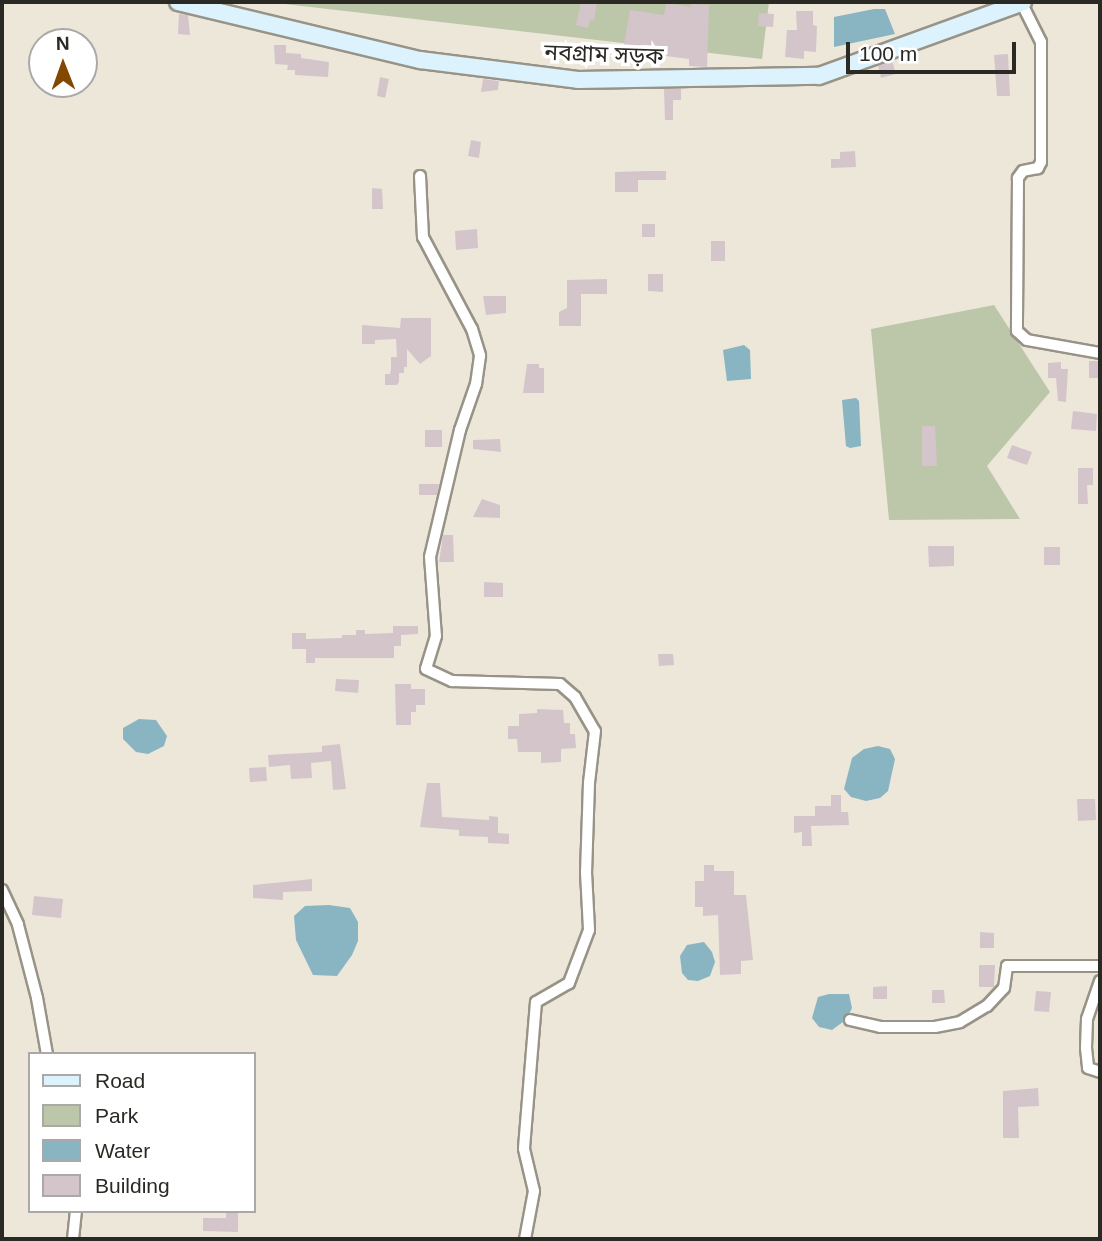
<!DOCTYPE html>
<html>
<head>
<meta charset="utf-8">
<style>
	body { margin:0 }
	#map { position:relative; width:1102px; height:1241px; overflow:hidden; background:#ede7da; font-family:Arial,"Noto Sans Bengali",sans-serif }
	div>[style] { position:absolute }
	.green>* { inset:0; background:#bcc6a9 }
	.water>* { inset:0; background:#89b5c2 }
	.building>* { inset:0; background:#d4c5cb }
	.roads { filter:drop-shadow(2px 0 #989387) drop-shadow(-2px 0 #989387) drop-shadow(0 2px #989387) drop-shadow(0 -2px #989387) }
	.street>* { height:10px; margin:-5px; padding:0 5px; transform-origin:5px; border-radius:5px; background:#fff }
	.secondary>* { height:16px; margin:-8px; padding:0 8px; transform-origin:8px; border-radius:8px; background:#dcf2fc }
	span { translate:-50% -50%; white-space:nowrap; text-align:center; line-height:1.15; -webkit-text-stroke:7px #fff; paint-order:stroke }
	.street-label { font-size:23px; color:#2b2924 }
	.frame { position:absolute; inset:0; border:4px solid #2b2924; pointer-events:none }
	.legend { position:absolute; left:28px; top:1052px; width:228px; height:161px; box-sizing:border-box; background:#fff; border:2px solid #aaa9a7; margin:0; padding:9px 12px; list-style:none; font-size:21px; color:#2b2924 }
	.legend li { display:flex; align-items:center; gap:14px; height:35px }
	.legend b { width:35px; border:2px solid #aaa9a7 }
	.north { position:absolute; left:28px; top:28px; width:70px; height:70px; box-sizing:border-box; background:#fff; border:2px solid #aaa9a7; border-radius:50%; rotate:359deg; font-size:19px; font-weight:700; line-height:28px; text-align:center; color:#2b2924 }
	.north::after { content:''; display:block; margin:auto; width:24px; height:32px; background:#834800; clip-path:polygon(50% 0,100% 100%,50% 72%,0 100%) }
	.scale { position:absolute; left:846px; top:42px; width:170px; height:32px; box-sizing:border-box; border:4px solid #2b2924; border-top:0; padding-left:9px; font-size:21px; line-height:24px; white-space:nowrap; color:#2b2924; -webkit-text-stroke:5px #fff; paint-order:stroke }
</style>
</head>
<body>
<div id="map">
	<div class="green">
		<div style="clip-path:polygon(267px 2px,769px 2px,762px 59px)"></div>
		<div style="clip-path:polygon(994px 305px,1050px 392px,987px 466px,1020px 519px,889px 520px,871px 329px)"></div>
	</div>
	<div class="water">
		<div style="clip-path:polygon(874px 9px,885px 9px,895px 34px,834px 47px,834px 17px)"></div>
		<div style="clip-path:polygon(744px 345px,750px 350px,751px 379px,727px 381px,723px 350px)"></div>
		<div style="clip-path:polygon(856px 398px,859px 401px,861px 446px,850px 448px,846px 446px,842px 400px)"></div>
		<div style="clip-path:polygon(139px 719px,156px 720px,167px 736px,164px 746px,148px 754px,136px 752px,123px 739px,123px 728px)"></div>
		<div style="clip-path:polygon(878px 746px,890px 749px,895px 759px,888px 791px,880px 798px,866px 801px,851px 797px,844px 789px,852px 758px,864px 749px)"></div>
		<div style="clip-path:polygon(329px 905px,350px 908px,358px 922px,358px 941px,352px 955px,337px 976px,313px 975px,296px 940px,294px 916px,305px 906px)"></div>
		<div style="clip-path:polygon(704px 942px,712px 952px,715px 962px,710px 976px,698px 981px,688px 980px,682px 973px,680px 956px,687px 945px)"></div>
		<div style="clip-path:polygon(829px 994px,849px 994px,852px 1008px,847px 1019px,832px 1030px,819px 1027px,812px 1018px,818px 997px)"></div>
	</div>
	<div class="building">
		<div style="clip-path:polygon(581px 2px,597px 2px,594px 21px,590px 20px,588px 28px,576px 25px)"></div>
		<div style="clip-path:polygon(666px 3px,691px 7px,691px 4px,709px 5px,707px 67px,689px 66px,689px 59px,659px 55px,659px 50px,624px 45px,630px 10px,664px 15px)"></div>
		<div style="clip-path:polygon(796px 11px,813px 11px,813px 25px,817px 26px,816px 52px,804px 51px,804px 59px,785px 57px,787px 30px,797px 30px)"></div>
		<div style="clip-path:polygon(759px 13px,774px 14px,773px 27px,758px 26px)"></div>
		<div style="clip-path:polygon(179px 14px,188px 15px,190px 35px,178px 34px)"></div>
		<div style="clip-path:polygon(274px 45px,286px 45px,286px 53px,301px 54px,301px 58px,329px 62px,328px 77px,295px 75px,295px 70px,287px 70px,288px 65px,275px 64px)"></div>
		<div style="clip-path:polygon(1008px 54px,1010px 96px,997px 96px,994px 55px)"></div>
		<div style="clip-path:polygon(892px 61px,896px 74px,881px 78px,878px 66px)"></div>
		<div style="clip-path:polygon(380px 77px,389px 79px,385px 98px,377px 96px)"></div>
		<div style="clip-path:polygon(483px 79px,499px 81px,498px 90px,481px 92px)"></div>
		<div style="clip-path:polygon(664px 89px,681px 89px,681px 100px,673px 100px,673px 120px,665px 120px)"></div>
		<div style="clip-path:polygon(471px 140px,481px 142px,479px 158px,468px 156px)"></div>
		<div style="clip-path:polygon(855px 151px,856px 167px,831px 168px,831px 159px,840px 159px,840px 152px)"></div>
		<div style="clip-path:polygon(647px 171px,666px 171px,666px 180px,638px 180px,638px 192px,615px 192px,615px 172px)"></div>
		<div style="clip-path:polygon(372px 188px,382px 189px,383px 209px,372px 209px)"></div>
		<div style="clip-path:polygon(642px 224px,655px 224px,655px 237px,642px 237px)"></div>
		<div style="clip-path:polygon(477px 229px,478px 248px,456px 250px,455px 231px)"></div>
		<div style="clip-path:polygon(711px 241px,725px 241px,725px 261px,711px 261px)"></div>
		<div style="clip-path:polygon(648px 274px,663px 274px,663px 292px,648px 291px)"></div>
		<div style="clip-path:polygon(607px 279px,607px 294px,581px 294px,581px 326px,559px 326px,559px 312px,567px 308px,567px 280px)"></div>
		<div style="clip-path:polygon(483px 296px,506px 296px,506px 313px,486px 315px)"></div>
		<div style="clip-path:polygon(401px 318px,431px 318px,431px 356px,420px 364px,407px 349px,407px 367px,404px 367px,404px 373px,399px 373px,399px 382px,397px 385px,385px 385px,385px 374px,390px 374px,391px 369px,391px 357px,397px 357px,396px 339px,375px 340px,375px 344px,362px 344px,362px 325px,400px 328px)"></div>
		<div style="clip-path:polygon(1089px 361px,1100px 361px,1100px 378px,1089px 378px)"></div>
		<div style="clip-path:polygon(1061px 362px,1061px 369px,1068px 369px,1066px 402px,1058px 401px,1056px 378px,1048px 378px,1048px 363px)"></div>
		<div style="clip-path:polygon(527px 364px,539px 364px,539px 368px,544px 368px,544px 393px,523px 393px)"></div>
		<div style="clip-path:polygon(1073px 411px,1097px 414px,1096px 431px,1071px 429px)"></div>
		<div style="clip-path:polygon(922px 426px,935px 426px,937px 466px,922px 466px)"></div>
		<div style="clip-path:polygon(425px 430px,442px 430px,442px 447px,425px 447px)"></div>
		<div style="clip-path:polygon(500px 439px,501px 452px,473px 449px,473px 440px)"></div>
		<div style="clip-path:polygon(1012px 445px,1032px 452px,1027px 465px,1007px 458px)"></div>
		<div style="clip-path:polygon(1078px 468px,1093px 468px,1093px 485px,1087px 485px,1088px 504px,1078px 504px)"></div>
		<div style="clip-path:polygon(419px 484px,439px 484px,437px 495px,419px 495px)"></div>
		<div style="clip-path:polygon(482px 499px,500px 505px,500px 518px,473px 517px)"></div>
		<div style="clip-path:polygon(443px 535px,453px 535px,454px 562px,439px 562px)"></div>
		<div style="clip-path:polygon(928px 546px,954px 546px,954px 566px,929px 567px)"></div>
		<div style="clip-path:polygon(1044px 547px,1060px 547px,1060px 565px,1044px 565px)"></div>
		<div style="clip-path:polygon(484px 582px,503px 583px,503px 597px,484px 597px)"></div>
		<div style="clip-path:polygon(393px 626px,418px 626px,418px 634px,401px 635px,401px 646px,394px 646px,394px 658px,315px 658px,315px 663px,306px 663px,306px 649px,292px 649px,292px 633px,306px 633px,306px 639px,342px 638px,342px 635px,356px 635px,356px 630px,365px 630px,365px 634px,393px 633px)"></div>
		<div style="clip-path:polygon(658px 654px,673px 654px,674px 665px,659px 666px)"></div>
		<div style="clip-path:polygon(336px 679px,359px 680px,358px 693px,335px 691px)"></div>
		<div style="clip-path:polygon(395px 684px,411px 684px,411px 689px,425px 689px,425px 705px,416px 705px,416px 712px,411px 712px,411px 725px,396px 725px)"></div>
		<div style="clip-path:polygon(537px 709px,563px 710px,564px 723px,570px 723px,570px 734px,575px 734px,576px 748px,561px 749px,561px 762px,541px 763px,541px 752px,518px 752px,517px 739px,508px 739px,508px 726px,519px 726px,519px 714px,537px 713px)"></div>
		<div style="clip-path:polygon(340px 744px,346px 789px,333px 790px,331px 761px,311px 763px,312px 778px,291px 779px,290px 765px,269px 767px,268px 755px,322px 752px,322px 746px)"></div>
		<div style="clip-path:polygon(266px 767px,267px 781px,250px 782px,249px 768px)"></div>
		<div style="clip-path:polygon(427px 783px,440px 783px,442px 817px,489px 820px,489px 816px,498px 817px,498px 833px,509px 834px,509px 844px,488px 843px,488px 837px,459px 836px,459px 830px,420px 827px)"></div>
		<div style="clip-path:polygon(831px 795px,841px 795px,841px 812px,848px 812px,849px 825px,811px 826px,812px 846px,802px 846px,802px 832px,794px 833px,794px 816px,815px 816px,815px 806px,831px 806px)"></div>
		<div style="clip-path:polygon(1077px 799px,1095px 799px,1096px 820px,1078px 821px)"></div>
		<div style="clip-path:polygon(704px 865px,714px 865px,714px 871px,734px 871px,734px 895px,746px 895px,753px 960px,741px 961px,741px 974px,720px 975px,718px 915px,703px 916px,703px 907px,695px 907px,695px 881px,704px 881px)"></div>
		<div style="clip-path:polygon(312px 879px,312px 891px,283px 892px,283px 900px,253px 898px,253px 885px)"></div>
		<div style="clip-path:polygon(34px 896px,63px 899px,61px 918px,32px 915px)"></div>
		<div style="clip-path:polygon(980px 932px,994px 933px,994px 948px,980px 948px)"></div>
		<div style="clip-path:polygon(979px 965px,995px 965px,994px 987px,979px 987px)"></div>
		<div style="clip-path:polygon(887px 986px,887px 999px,873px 999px,873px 987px)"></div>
		<div style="clip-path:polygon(932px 990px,944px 990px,945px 1003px,932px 1003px)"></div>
		<div style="clip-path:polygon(1036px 991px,1051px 992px,1049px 1012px,1034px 1011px)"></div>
		<div style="clip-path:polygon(1038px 1088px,1039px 1106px,1018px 1107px,1019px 1138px,1003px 1138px,1003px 1091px)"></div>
		<div style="clip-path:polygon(226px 1211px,238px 1211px,238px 1232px,203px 1231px,203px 1218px,226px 1218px)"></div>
	</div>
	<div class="roads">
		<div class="street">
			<div style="left:1021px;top:2px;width:45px;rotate:63.4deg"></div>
			<div style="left:1041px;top:42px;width:120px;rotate:90deg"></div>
			<div style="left:1041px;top:162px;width:7px;rotate:117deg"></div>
			<div style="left:1038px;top:168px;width:15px;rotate:169deg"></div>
			<div style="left:1023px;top:171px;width:9px;rotate:126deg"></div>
			<div style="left:1018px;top:178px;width:153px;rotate:90.4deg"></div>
			<div style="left:1017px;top:331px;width:13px;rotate:42deg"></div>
			<div style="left:1027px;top:340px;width:74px;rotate:10.1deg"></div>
			<div style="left:420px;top:176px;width:61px;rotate:87.2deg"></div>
			<div style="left:423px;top:237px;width:104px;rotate:62deg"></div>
			<div style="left:472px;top:329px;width:28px;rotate:73deg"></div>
			<div style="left:480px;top:356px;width:28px;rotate:98deg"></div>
			<div style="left:476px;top:384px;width:49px;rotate:109.2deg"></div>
			<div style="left:460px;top:430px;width:130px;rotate:103.3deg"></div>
			<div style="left:430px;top:557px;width:79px;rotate:85.7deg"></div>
			<div style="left:436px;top:636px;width:34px;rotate:107deg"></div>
			<div style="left:426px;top:669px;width:29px;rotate:25deg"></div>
			<div style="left:452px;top:681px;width:108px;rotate:1.6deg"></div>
			<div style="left:560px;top:684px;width:20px;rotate:41deg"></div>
			<div style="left:575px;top:697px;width:39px;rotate:60deg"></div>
			<div style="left:595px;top:731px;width:52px;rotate:96.6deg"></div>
			<div style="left:589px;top:783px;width:89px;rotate:91.9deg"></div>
			<div style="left:586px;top:872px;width:58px;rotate:87deg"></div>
			<div style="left:589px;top:930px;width:57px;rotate:110.7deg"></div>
			<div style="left:569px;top:983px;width:38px;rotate:150deg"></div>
			<div style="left:536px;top:1002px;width:147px;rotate:94.7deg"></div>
			<div style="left:524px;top:1149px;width:43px;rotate:76.6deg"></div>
			<div style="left:534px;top:1191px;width:49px;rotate:100.6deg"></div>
			<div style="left:2px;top:890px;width:38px;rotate:65deg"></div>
			<div style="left:18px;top:925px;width:75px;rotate:75.4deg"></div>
			<div style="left:37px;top:998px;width:57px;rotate:79.9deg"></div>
			<div style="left:1100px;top:981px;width:40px;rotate:108.9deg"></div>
			<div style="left:1087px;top:1019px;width:29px;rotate:92deg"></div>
			<div style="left:1086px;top:1048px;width:20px;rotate:84deg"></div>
			<div style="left:1088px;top:1068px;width:13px;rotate:18deg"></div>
			<div style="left:850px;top:1020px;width:31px;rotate:13deg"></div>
			<div style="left:880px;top:1027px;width:55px"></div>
			<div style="left:935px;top:1027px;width:25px;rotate:-11deg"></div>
			<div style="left:960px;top:1022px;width:31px;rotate:-31deg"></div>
			<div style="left:987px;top:1006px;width:25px;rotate:-47deg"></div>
			<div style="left:1004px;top:988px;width:22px;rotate:-82deg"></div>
			<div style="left:1007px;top:966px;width:93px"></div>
			<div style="left:73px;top:1239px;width:28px;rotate:-84deg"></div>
		</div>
		<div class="secondary">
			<div style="left:178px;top:2px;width:249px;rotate:13.5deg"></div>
			<div style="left:420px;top:60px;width:159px;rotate:7.2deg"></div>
			<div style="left:578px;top:80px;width:241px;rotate:-1deg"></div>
			<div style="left:819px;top:76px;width:217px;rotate:-19.9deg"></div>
		</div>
	</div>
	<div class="street-label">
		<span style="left:604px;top:54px;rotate:2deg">নবগ্রাম সড়ক</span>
	</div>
	<div class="frame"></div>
	<ul class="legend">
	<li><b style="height:9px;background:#dcf2fc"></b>Road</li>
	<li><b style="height:19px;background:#bcc6a9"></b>Park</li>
	<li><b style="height:19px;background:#89b5c2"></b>Water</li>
	<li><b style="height:19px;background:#d4c5cb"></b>Building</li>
	</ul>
	<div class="north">N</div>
	<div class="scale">100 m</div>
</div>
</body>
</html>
